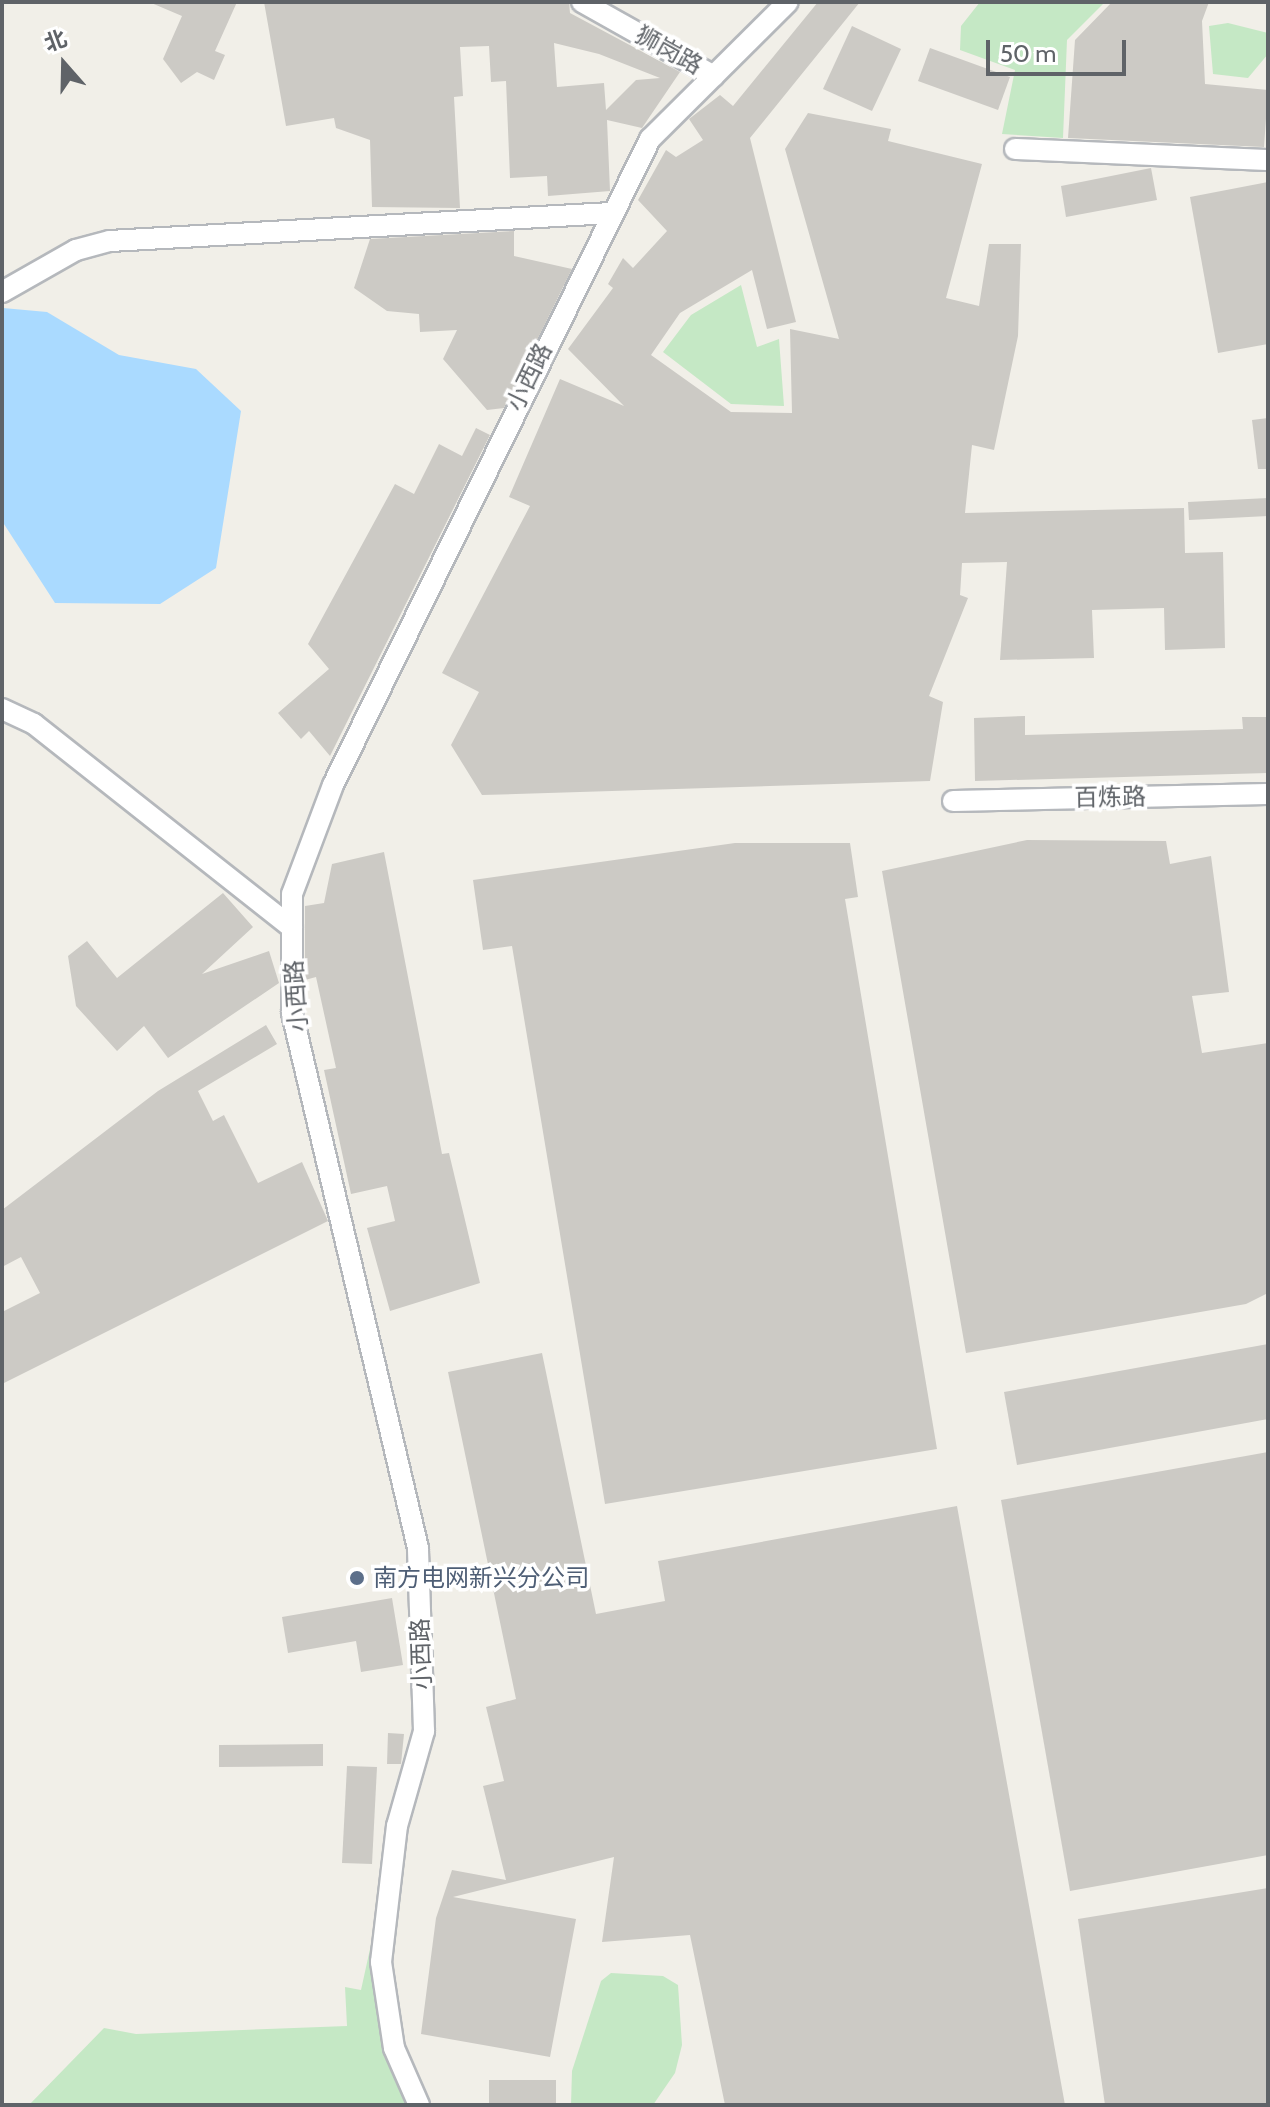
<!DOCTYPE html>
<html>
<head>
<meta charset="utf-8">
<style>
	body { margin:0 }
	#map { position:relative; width:1270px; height:2107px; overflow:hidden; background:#f1efe8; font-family:Cabin,"Noto Sans SC",sans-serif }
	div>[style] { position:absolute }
	.green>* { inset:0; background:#c5e8c5 }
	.water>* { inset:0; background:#aadaff }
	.building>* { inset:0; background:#cccac5 }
	.roads { filter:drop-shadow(2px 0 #b5b8bc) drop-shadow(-2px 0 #b5b8bc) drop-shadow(0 2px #b5b8bc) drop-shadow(0 -2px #b5b8bc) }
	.minor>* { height:20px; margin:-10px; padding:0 10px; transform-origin:10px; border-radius:10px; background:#fff }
	.dots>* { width:22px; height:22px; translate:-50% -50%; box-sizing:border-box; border:4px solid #fff; border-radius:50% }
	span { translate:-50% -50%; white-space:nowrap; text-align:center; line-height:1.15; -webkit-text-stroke:7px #fff; paint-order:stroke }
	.street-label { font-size:24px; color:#5f6368 }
	.service-label { font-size:24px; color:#4e5e75 }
	.left { translate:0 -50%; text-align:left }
	.frame { position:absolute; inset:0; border:4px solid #5f6368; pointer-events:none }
	.north { position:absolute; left:24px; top:24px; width:80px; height:80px; -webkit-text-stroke:6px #fff; paint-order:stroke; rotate:340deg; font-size:22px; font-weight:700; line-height:32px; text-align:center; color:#5f6368 }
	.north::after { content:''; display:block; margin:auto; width:28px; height:36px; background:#5f6368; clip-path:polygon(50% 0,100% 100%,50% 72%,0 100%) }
	.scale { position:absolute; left:986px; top:40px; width:140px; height:36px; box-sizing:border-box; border:4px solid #5f6368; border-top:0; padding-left:10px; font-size:24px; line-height:28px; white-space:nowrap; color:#5f6368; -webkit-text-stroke:6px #fff; paint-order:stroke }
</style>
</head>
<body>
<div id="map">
	<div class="green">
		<div style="clip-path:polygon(980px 2px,1105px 2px,1067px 40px,1063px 138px,1002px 134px,1015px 70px,960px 50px,961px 26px)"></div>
		<div style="clip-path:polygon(1228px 23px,1268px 33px,1268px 54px,1248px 78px,1213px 74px,1209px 26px)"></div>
		<div style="clip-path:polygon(741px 285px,757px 347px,779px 339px,784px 406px,731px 404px,663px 352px,691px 315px)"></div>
		<div style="clip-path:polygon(397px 1826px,382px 1962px,419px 2105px,29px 2105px,104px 2028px,136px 2034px,347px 2026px,345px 1987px,361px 1990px)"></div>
		<div style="clip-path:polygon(611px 1973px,663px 1976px,678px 1985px,682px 2045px,675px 2073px,653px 2105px,571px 2105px,572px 2071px,601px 1981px)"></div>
	</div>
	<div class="water">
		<div style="clip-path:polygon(3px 308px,47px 312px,119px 355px,196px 369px,241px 411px,216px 568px,160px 604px,55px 603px,2px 521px)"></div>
	</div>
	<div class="building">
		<div style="clip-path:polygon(149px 2px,237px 2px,215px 51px,225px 55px,214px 80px,197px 72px,181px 83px,163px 59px,182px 16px)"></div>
		<div style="clip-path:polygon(evenodd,264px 2px,569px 2px,570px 13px,680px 72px,642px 128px,607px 120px,610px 191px,548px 196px,547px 176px,510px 178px,506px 81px,491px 82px,489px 46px,460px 47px,463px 96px,454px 97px,460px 208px,372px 207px,370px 140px,336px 128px,334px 118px,286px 126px,264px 2px,554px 43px,599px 54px,660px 78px,636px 80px,606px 110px,604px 83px,557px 87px,554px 43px)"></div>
		<div style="clip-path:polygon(818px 2px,860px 2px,750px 138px,796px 322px,767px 329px,752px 270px,680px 313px,651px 355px,731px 412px,792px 413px,790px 329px,839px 339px,785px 149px,808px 113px,891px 129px,888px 141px,982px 164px,946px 298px,979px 306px,989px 244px,1021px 244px,1018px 336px,994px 450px,972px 445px,965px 513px,1184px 508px,1185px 553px,1223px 552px,1225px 648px,1165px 650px,1164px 608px,1092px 610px,1094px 658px,1000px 660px,1007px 562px,962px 563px,960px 595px,968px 598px,929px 696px,943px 702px,930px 781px,482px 795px,451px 745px,479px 692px,442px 673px,530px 506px,509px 497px,560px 379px,624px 406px,568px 349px,613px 288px,608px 284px,623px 258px,633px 268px,667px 231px,638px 200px,666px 150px,676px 157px,703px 140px,689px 119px,720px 95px,733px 106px)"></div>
		<div style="clip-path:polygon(1112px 2px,1209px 2px,1202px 21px,1205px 84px,1268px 90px,1264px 147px,1068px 138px,1075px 40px)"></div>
		<div style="clip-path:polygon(852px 26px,901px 49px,872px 111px,823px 89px)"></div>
		<div style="clip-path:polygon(930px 48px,1010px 77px,998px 110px,918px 81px)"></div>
		<div style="clip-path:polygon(1151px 168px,1157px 200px,1066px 217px,1061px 186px)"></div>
		<div style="clip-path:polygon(1268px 182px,1268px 344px,1218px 353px,1190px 197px)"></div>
		<div style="clip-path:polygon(514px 231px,514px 256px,572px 269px,504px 408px,487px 410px,443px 359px,457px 330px,420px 332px,419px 314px,387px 311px,354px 288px,370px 239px)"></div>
		<div style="clip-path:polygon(1268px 418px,1268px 469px,1258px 469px,1252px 420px)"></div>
		<div style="clip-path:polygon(476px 428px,490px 435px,330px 756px,309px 731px,301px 739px,278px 713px,329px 669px,308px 644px,395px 484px,414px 494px,439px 444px,462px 456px)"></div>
		<div style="clip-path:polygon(1268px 498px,1268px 516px,1189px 520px,1188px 502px)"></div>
		<div style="clip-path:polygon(1025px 716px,1025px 735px,1243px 729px,1242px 717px,1268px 717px,1268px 773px,975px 781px,974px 718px)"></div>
		<div style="clip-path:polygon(1027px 840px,1166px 841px,1170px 864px,1211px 856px,1229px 992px,1192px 996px,1202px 1053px,1268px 1043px,1268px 1293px,1246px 1304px,966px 1353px,882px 871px)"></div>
		<div style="clip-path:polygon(735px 843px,850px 843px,858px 897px,845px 899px,937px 1449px,605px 1504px,512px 946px,483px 950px,473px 880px)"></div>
		<div style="clip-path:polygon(384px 852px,442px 1154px,449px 1153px,480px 1283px,390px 1311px,367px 1228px,395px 1221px,387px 1186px,351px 1194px,324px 1070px,336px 1068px,316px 977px,305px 980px,305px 906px,324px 903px,332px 864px)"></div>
		<div style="clip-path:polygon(223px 893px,253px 927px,202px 974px,269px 951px,279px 983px,168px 1058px,144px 1026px,117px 1051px,76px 1006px,68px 956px,87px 941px,117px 978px)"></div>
		<div style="clip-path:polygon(266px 1025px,277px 1044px,198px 1091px,213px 1121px,224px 1115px,258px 1183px,302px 1162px,328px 1221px,2px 1384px,2px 1312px,40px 1293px,21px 1257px,2px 1267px,2px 1210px,158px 1091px)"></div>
		<div style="clip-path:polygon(1268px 1344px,1268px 1419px,1017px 1465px,1004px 1392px)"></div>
		<div style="clip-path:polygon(542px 1353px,596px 1614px,665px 1601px,658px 1561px,957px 1506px,1065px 2105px,725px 2105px,690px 1935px,602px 1942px,614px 1857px,453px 1897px,576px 1919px,550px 2057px,421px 2034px,436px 1918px,452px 1870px,506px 1880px,483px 1786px,504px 1781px,486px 1707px,516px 1699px,448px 1372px)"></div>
		<div style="clip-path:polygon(1268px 1452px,1268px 1855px,1070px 1891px,1001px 1500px)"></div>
		<div style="clip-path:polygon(392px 1598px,403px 1665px,361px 1672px,356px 1641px,288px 1653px,282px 1617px)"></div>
		<div style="clip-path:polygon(388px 1733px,404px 1734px,401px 1764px,387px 1764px)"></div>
		<div style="clip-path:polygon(323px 1744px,323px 1766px,219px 1767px,219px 1745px)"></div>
		<div style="clip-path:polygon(347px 1766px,377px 1767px,372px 1864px,342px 1863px)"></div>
		<div style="clip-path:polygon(1268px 1888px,1268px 2105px,1105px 2105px,1078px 1919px)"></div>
		<div style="clip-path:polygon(489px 2080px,556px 2080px,556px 2105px,489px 2105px)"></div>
	</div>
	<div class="roads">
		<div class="minor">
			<div style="left:582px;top:2px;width:151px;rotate:29.3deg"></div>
			<div style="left:1015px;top:149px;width:253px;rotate:2.5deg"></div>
			<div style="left:2px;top:292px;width:85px;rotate:-29.6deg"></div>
			<div style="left:76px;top:250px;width:35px;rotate:-15deg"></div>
			<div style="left:110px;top:241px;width:502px;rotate:-3.2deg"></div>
			<div style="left:2px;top:709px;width:35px;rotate:25deg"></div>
			<div style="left:34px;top:724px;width:329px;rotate:38.3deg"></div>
			<div style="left:953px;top:801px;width:315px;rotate:-1.3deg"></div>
			<div style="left:419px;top:2105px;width:62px;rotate:-113.7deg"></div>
			<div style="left:394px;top:2048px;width:87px;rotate:-98.6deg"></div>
			<div style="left:381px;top:1962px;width:137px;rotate:-83.3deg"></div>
			<div style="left:397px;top:1826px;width:99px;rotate:-74.1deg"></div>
			<div style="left:424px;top:1731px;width:183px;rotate:-91.9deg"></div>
			<div style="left:418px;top:1548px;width:550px;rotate:-103.25deg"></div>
			<div style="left:292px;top:1013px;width:119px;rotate:-90deg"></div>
			<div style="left:292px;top:894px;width:116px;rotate:-69.4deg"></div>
			<div style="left:333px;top:785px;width:720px;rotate:-63.86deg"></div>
			<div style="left:650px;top:139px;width:194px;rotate:-44.8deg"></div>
		</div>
	</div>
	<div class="dots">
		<div style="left:357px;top:1578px;background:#5c6f8a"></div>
	</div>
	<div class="street-label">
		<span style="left:669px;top:50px;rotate:29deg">狮岗路</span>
		<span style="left:529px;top:377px;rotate:-64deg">小西路</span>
		<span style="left:1110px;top:797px;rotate:-1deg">百炼路</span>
		<span style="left:296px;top:996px;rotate:-94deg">小西路</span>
		<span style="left:421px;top:1654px;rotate:-92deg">小西路</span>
	</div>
	<div class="service-label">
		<span class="left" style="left:373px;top:1578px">南方电网新兴分公司</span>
	</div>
	<div class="frame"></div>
	<div class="north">北</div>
	<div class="scale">50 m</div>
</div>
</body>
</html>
